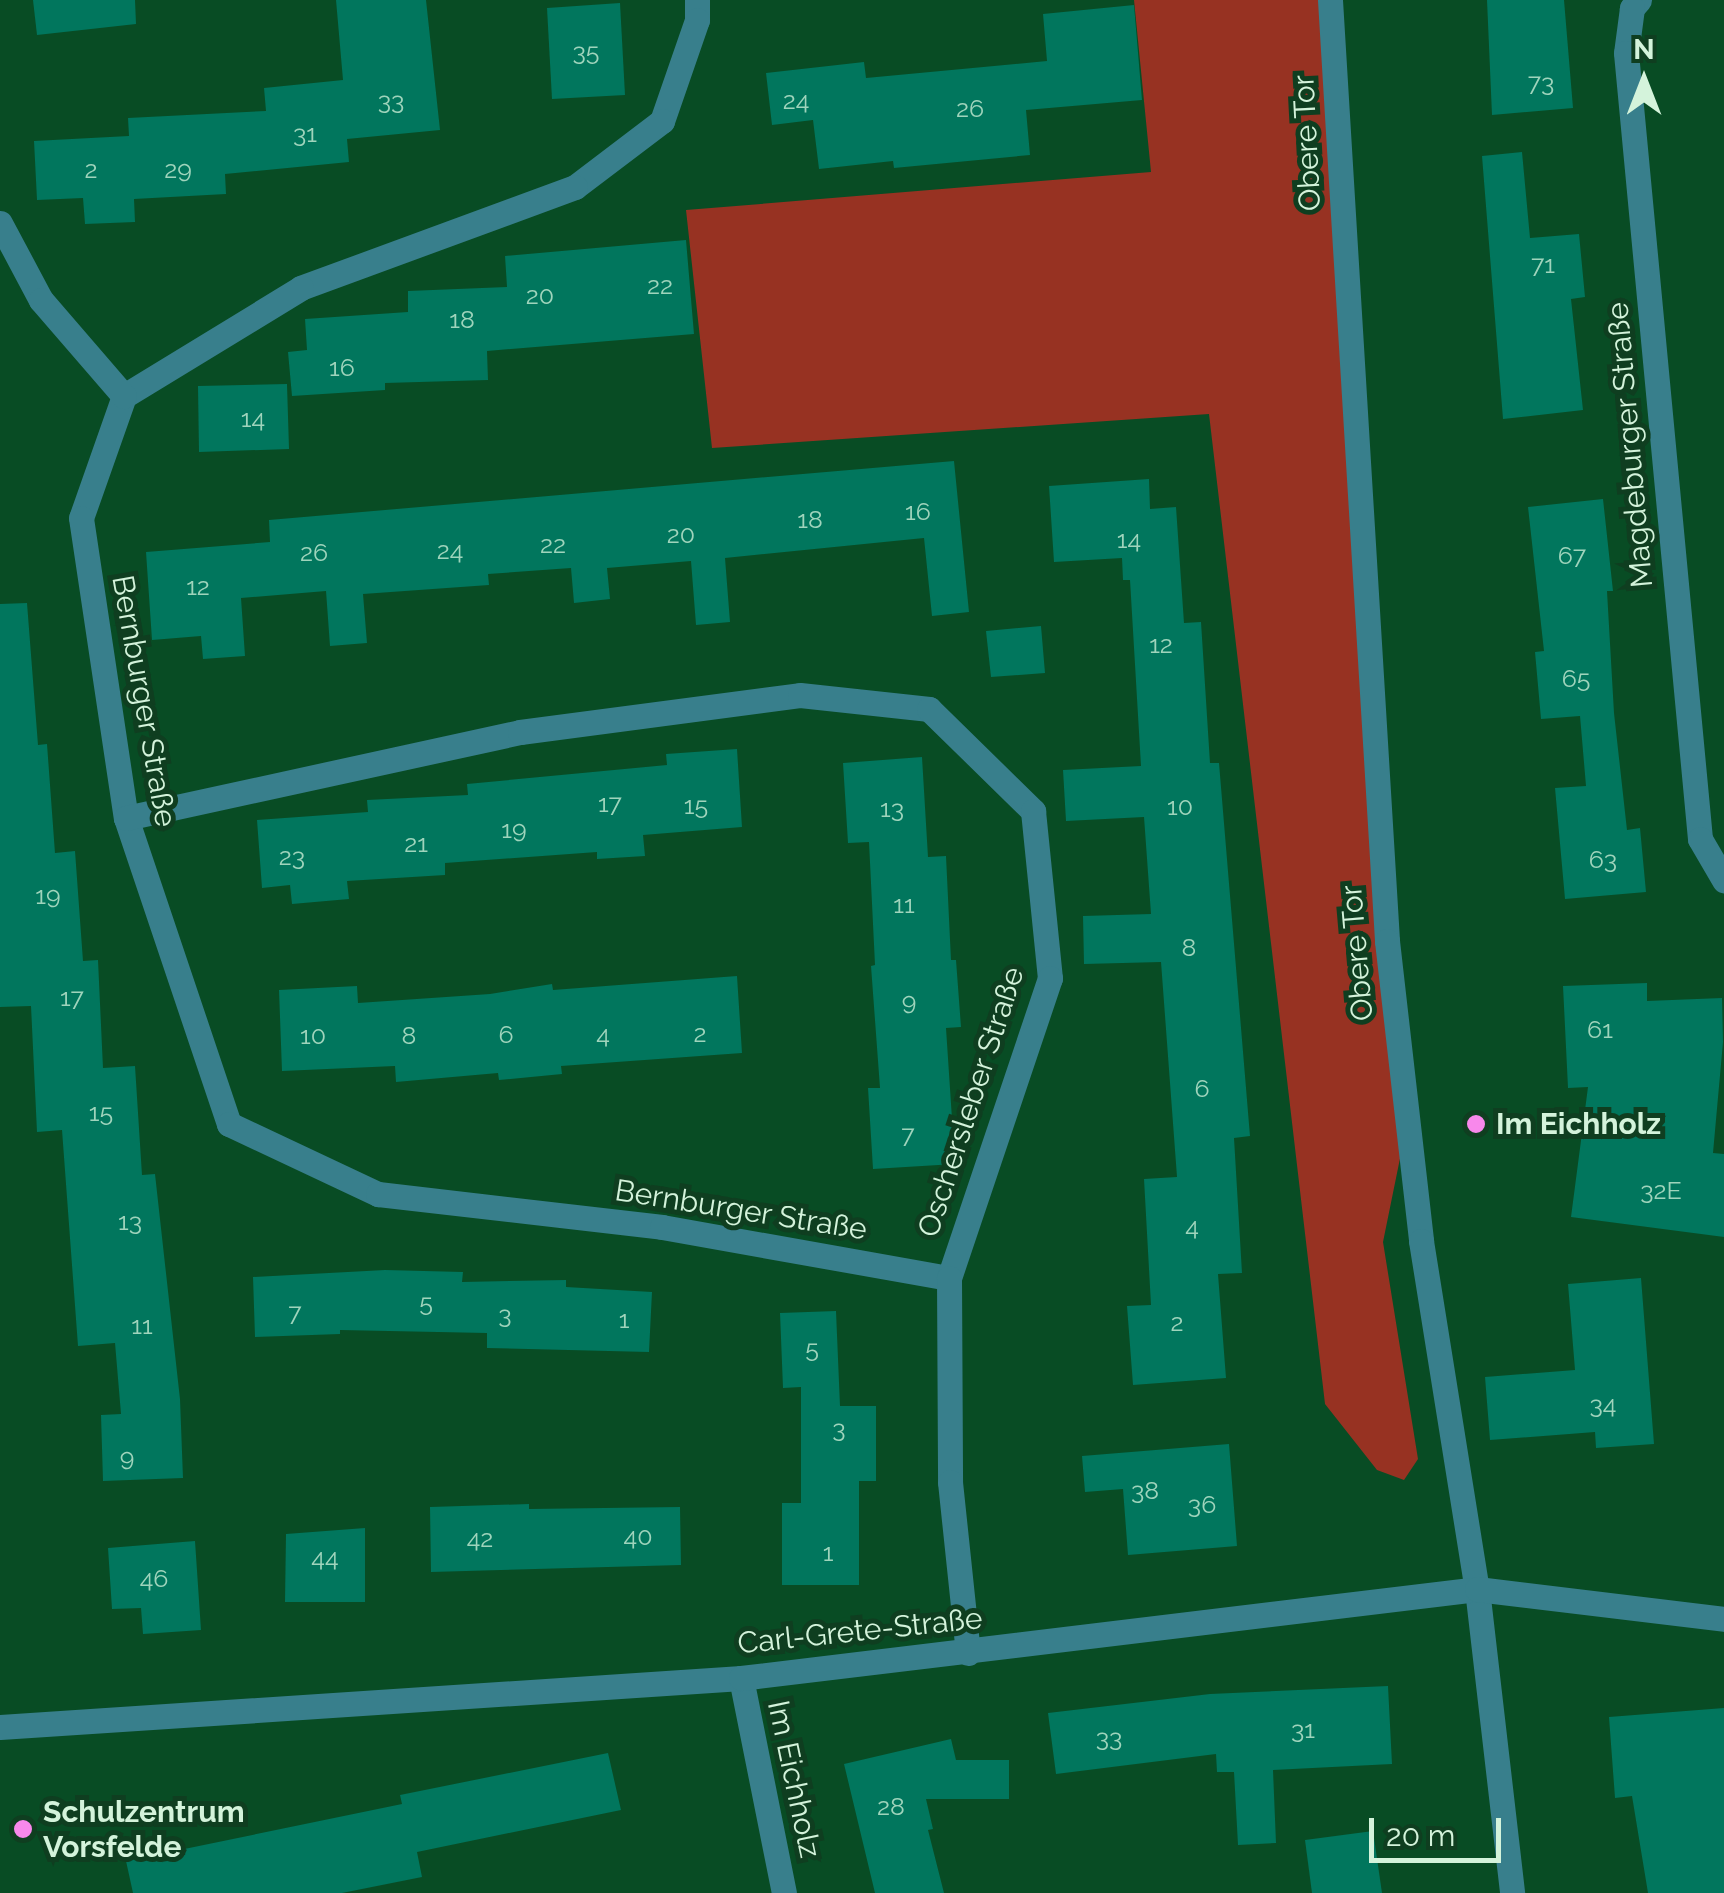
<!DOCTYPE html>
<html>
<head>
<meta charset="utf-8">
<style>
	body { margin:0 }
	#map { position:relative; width:1724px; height:1893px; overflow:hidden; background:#084c24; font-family:Raleway,sans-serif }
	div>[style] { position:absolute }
	.green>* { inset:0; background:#973222 }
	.building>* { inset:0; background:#01765d }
	.minor>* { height:25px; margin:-12.5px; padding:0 12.5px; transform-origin:12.5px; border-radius:12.5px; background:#387f8c }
	.dots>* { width:28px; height:28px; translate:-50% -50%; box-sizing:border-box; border:5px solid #0f3e20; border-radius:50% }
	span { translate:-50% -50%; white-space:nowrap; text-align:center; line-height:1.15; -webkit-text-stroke:10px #0f3e20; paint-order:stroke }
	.number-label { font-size:25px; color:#9fd4bc }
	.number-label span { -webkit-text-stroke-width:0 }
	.street-label { font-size:30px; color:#d4f3db }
	.poi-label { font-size:30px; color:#d4f3db; font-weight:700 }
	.left { translate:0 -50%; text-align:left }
	.north { position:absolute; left:1594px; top:30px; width:100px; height:100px; -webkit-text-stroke:8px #0f3e20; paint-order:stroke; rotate:0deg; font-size:28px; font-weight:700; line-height:40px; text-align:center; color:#d4f3db }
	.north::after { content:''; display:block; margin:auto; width:35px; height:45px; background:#d4f3db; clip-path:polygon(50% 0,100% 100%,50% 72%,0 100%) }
	.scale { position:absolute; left:1369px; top:1818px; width:132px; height:45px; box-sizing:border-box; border:5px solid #d4f3db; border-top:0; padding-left:12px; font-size:30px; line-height:35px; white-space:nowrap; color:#d4f3db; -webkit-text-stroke:8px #0f3e20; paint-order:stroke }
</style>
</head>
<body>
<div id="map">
	<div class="green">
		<div style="clip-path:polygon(1134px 0,1330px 0,1407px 1124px,1383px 1242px,1418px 1459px,1404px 1480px,1377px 1470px,1325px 1404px,1209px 414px,712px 448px,686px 210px,1151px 172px)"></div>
	</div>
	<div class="building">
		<div style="clip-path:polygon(33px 0,135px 0,136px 24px,37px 35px)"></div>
		<div style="clip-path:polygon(336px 0,426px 0,440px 130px,347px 139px,349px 162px,225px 174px,226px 194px,134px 199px,135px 222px,85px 224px,83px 198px,37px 200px,34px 141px,129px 136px,128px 118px,266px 111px,264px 88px,343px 80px)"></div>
		<div style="clip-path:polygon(1487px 0,1564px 0,1573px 108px,1492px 115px)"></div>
		<div style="clip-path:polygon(620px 3px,625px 95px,552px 99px,547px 8px)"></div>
		<div style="clip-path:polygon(1134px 5px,1142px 100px,1026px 110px,1030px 155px,894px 168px,893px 161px,819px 169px,813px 120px,772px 125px,766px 73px,864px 62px,866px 78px,1047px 61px,1043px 14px)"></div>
		<div style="clip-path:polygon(1522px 152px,1530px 238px,1579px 234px,1585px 297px,1571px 299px,1583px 410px,1503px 419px,1482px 156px)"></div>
		<div style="clip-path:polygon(686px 240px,694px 334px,487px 351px,488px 380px,385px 383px,385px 390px,292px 396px,288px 352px,307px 350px,305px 319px,408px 312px,408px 291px,507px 287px,505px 256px)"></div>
		<div style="clip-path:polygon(287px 384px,289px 449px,199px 452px,198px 386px)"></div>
		<div style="clip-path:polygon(954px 461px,969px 612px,932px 616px,924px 538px,725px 558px,730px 622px,696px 625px,691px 561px,607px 568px,610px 599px,574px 603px,571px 568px,488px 574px,489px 585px,363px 594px,367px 643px,330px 646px,326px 591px,241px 598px,245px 656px,203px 659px,201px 636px,152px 640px,146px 552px,270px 542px,269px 520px)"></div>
		<div style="clip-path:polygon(1149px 479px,1150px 509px,1176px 507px,1184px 623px,1201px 622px,1210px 763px,1219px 763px,1250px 1136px,1234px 1138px,1242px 1273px,1218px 1274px,1226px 1378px,1133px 1385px,1127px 1306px,1151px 1305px,1144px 1179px,1177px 1177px,1161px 962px,1084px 964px,1083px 916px,1151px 914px,1144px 817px,1066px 821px,1063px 770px,1141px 766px,1130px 580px,1123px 580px,1122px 558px,1054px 562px,1049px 486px)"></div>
		<div style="clip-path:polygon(1603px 499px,1613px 591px,1607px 591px,1614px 713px,1627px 830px,1640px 828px,1646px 892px,1565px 899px,1555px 788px,1586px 786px,1580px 716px,1541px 719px,1535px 652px,1544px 651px,1528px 507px)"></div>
		<div style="clip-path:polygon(27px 603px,38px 745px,47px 744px,55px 853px,75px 851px,83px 961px,98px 960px,103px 1068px,135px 1066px,142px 1175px,155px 1174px,180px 1399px,183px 1478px,103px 1481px,101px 1415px,121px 1414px,115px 1343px,78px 1346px,62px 1130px,37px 1132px,31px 1006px,0 1007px,0 604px)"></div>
		<div style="clip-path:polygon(1041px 626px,1045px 673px,991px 677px,986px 631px)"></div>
		<div style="clip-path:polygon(737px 749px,742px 827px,643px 835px,645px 856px,597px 859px,597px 852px,445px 863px,445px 875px,347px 881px,349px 899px,292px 904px,290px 885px,262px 888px,257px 820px,368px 812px,367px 800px,468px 795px,467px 784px,667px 765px,666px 754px)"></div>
		<div style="clip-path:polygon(922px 757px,928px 857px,946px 856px,951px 960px,956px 960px,961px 1027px,946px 1028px,955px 1164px,873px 1169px,868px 1088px,880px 1088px,871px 966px,875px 965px,869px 842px,848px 843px,843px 763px)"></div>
		<div style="clip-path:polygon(737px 976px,742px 1053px,561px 1066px,562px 1074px,499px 1080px,498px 1073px,396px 1082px,395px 1066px,282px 1071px,279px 990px,357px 986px,358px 1003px,490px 994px,552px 984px,553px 990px)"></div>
		<div style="clip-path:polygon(1647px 983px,1647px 1001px,1722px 998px,1723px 1042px,1713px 1153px,1724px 1154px,1724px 1237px,1571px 1217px,1588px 1087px,1568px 1088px,1563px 986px)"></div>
		<div style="clip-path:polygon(385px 1270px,463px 1272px,462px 1282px,566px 1280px,566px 1287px,652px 1292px,649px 1352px,487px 1348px,487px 1333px,340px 1330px,340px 1334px,255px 1337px,253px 1277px)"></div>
		<div style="clip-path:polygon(1641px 1278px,1654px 1444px,1596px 1448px,1595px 1432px,1490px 1440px,1485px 1377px,1575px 1370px,1568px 1284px)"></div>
		<div style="clip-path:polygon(836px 1311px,840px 1406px,876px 1406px,876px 1481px,859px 1481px,859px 1585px,782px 1585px,782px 1503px,801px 1503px,801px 1387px,783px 1388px,780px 1313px)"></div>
		<div style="clip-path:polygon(1229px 1444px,1237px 1546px,1128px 1555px,1123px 1489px,1085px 1492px,1082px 1456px)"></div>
		<div style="clip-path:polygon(529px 1504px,529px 1509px,680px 1507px,681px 1565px,431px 1572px,430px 1507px)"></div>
		<div style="clip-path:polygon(365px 1528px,365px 1602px,285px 1602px,286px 1534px)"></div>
		<div style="clip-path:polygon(195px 1541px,201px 1630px,143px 1634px,141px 1608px,112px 1609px,108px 1548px)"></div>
		<div style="clip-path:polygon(1388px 1686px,1392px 1764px,1273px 1770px,1276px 1843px,1238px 1845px,1234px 1772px,1217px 1772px,1216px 1754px,1056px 1774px,1048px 1713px,1210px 1694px)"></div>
		<div style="clip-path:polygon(1724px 1708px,1724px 1893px,1648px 1893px,1632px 1796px,1615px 1798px,1609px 1717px)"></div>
		<div style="clip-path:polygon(951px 1739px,956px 1760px,1009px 1760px,1009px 1799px,926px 1799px,933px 1829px,928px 1830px,944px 1893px,875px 1893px,844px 1764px)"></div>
		<div style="clip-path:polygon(608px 1753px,621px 1810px,417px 1852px,422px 1877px,342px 1893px,133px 1893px,126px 1861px,402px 1804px,400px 1795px)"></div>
		<div style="clip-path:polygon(1373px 1831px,1382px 1893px,1312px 1893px,1305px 1840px)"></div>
	</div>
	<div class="minor">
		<div style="left:697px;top:0;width:20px;rotate:90deg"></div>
		<div style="left:697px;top:20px;width:107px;rotate:109.1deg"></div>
		<div style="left:662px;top:121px;width:109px;rotate:142.8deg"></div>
		<div style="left:575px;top:187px;width:292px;rotate:159.8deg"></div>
		<div style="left:301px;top:288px;width:207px;rotate:148.6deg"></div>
		<div style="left:124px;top:396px;width:129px;rotate:109.4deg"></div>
		<div style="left:81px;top:518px;width:303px;rotate:81.5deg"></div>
		<div style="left:126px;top:818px;width:323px;rotate:71.4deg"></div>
		<div style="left:229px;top:1124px;width:165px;rotate:25.2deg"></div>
		<div style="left:378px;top:1194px;width:286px;rotate:6.6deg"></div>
		<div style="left:662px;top:1227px;width:291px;rotate:10.1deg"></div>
		<div style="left:1330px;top:0;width:943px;rotate:86.53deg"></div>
		<div style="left:1387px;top:941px;width:302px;rotate:83.5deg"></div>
		<div style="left:1421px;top:1241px;width:352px;rotate:80.9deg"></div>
		<div style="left:1477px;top:1589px;width:306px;rotate:83.4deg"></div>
		<div style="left:1639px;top:0;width:11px;rotate:131deg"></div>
		<div style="left:1632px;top:8px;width:45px;rotate:97.6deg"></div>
		<div style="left:1626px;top:53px;width:789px;rotate:84.62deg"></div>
		<div style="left:1700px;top:839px;width:48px;rotate:59.7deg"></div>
		<div style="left:0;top:223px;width:87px;rotate:62deg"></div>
		<div style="left:41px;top:300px;width:127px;rotate:49.2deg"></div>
		<div style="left:126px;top:818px;width:403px;rotate:-12.3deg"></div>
		<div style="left:520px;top:732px;width:282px;rotate:-7.5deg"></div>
		<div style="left:800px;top:695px;width:130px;rotate:6.2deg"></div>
		<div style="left:929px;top:709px;width:146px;rotate:44.4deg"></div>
		<div style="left:1033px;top:811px;width:168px;rotate:84.2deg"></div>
		<div style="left:1050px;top:978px;width:317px;rotate:108.6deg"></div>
		<div style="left:949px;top:1278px;width:204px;rotate:89.7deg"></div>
		<div style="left:950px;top:1482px;width:172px;rotate:84deg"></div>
		<div style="left:741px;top:1678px;width:219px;rotate:78.7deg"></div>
		<div style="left:0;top:1727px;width:743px;rotate:-3.78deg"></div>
		<div style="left:741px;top:1678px;width:741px;rotate:-6.89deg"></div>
		<div style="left:1477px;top:1589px;width:249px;rotate:6.9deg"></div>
	</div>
	<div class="dots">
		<div style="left:1476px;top:1124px;background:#f888eb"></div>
		<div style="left:23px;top:1829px;background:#f888eb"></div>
	</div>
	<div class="number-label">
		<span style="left:586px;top:51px">35</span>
		<span style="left:1541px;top:82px">73</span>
		<span style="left:391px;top:100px">33</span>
		<span style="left:796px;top:100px">24</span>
		<span style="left:970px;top:108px">26</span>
		<span style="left:305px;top:133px">31</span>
		<span style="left:91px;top:169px">2</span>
		<span style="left:178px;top:169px">29</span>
		<span style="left:1543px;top:264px">71</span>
		<span style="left:660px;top:285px">22</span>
		<span style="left:540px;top:295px">20</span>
		<span style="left:462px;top:319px">18</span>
		<span style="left:342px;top:367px">16</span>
		<span style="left:253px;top:418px">14</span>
		<span style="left:918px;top:511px">16</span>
		<span style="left:810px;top:519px">18</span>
		<span style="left:681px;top:534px">20</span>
		<span style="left:1129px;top:539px">14</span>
		<span style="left:553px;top:544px">22</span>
		<span style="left:450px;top:550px">24</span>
		<span style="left:314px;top:552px">26</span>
		<span style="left:1572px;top:555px">67</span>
		<span style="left:198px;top:586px">12</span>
		<span style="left:1161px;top:644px">12</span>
		<span style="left:1576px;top:678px">65</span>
		<span style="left:610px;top:803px">17</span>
		<span style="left:696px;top:805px">15</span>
		<span style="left:1180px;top:806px">10</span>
		<span style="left:892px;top:808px">13</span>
		<span style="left:514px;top:829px">19</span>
		<span style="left:416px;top:843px">21</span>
		<span style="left:292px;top:856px">23</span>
		<span style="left:1603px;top:859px">63</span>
		<span style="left:48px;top:895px">19</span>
		<span style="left:904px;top:904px">11</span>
		<span style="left:1189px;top:947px">8</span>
		<span style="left:72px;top:997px">17</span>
		<span style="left:909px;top:1001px">9</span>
		<span style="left:1600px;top:1029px">61</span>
		<span style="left:700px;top:1033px">2</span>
		<span style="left:506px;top:1034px">6</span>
		<span style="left:603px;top:1034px">4</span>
		<span style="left:313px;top:1035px">10</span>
		<span style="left:409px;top:1035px">8</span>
		<span style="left:1202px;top:1088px">6</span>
		<span style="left:101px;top:1112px">15</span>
		<span style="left:908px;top:1134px">7</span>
		<span style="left:1661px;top:1190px">32E</span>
		<span style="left:130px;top:1221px">13</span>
		<span style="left:1192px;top:1226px">4</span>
		<span style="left:426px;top:1302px">5</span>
		<span style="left:295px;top:1312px">7</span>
		<span style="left:505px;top:1314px">3</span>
		<span style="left:624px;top:1319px">1</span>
		<span style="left:1177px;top:1322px">2</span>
		<span style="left:142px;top:1325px">11</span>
		<span style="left:812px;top:1348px">5</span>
		<span style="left:1603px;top:1404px">34</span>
		<span style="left:839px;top:1428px">3</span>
		<span style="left:127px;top:1457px">9</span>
		<span style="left:1145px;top:1490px">38</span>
		<span style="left:1202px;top:1504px">36</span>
		<span style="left:638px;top:1536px">40</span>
		<span style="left:480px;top:1538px">42</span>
		<span style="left:828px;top:1552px">1</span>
		<span style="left:325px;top:1557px">44</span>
		<span style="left:154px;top:1578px">46</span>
		<span style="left:1303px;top:1729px">31</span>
		<span style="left:1109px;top:1737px">33</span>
		<span style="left:891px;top:1806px">28</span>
	</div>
	<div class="street-label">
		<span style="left:1307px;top:143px;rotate:-93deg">Obere Tor</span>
		<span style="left:1630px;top:445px;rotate:-95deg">Magdeburger Straße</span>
		<span style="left:144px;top:701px;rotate:80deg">Bernburger Straße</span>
		<span style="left:1357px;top:953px;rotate:-95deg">Obere Tor</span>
		<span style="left:971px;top:1102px;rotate:-72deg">Oschersleber Straße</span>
		<span style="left:741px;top:1210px;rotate:9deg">Bernburger Straße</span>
		<span style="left:860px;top:1631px;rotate:-6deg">Carl-Grete-Straße</span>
		<span style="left:794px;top:1779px;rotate:78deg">Im Eichholz</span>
	</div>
	<div class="poi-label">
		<span class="left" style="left:1496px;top:1124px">Im Eichholz</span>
		<span class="left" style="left:43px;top:1829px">Schulzentrum<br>Vorsfelde</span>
	</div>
	<div class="north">N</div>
	<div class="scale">20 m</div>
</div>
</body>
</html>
